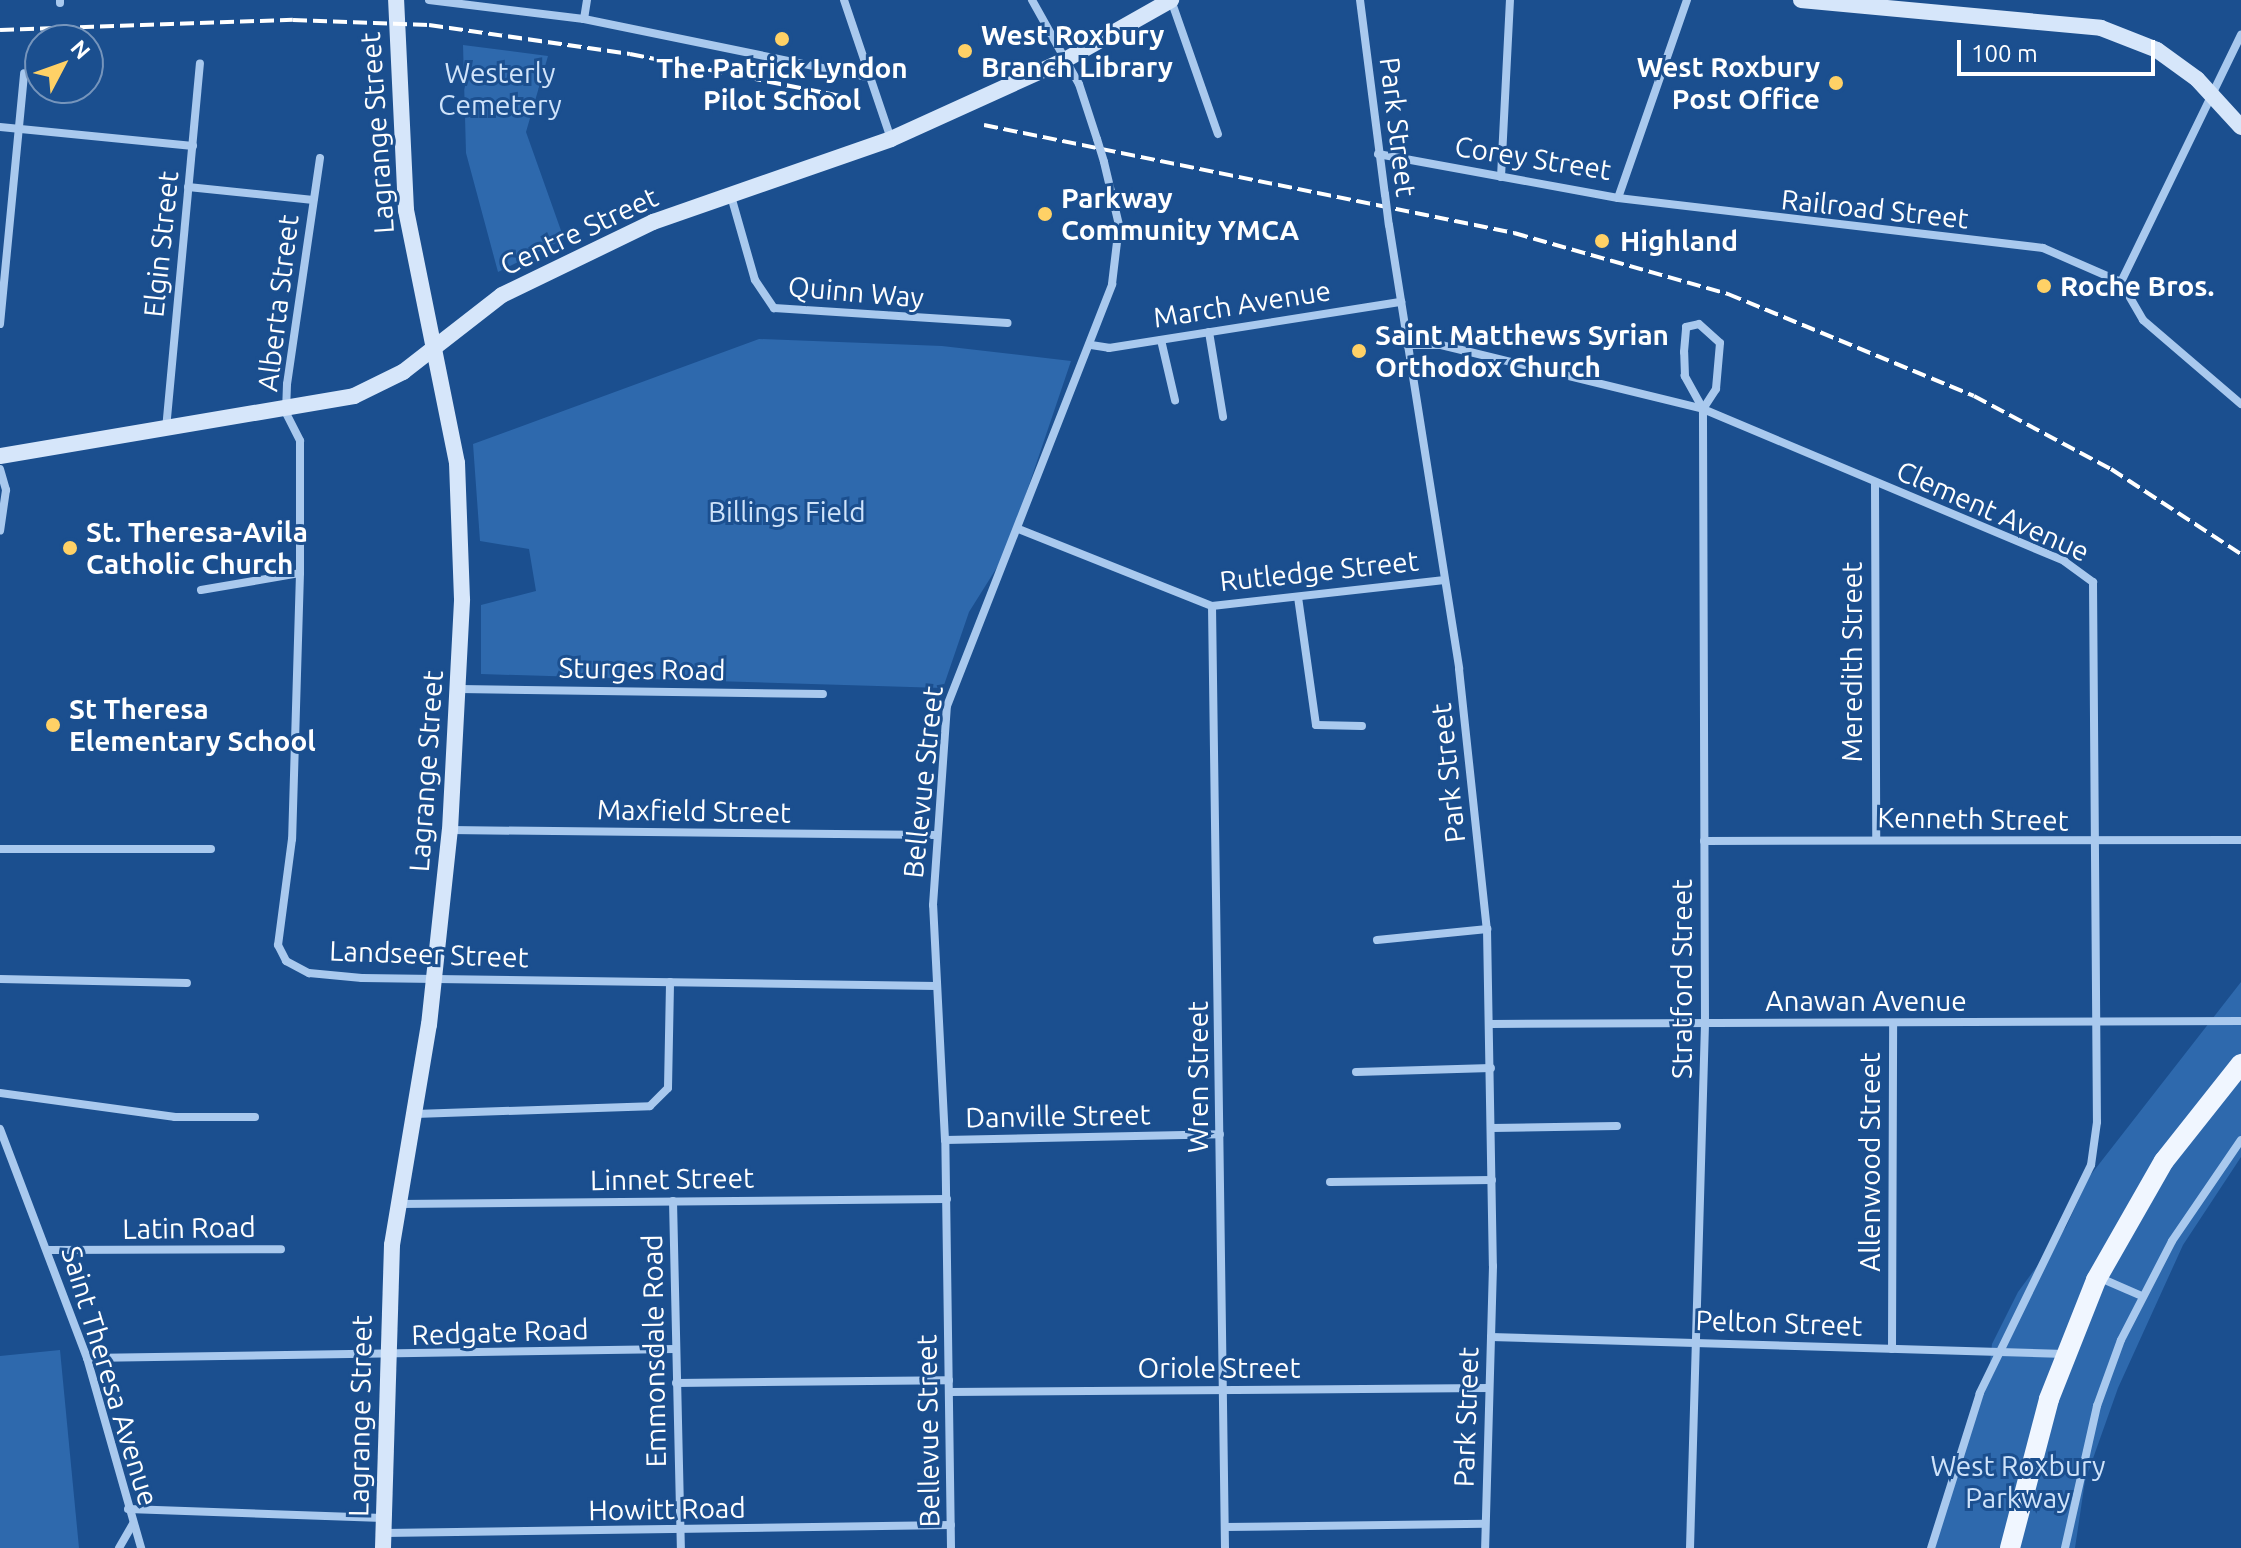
<!DOCTYPE html>
<html>
<head>
<meta charset="utf-8">
<style>
	body { margin:0 }
	#map { position:relative; width:2241px; height:1548px; overflow:hidden; background:#1b4f8f; font-family:Ubuntu,sans-serif }
	div>[style] { position:absolute }
	.green>* { inset:0; background:#2e69ad }
	.street>* { height:8px; margin:-4px; padding:0 4px; transform-origin:4px; border-radius:4px; background:#a9c9ee }
	.secondary>* { height:16px; margin:-8px; padding:0 8px; transform-origin:8px; border-radius:8px; background:#d6e6fa }
	.primary>* { height:20px; margin:-10px; padding:0 10px; transform-origin:10px; border-radius:10px; background:#f0f6ff }
	.rail>* { height:4px; margin-top:-2px; transform-origin:0; background:repeating-linear-gradient(90deg,#fff 0 14px,transparent 0 20px) }
	.street-bridge>* { height:8px; margin:-4px; padding:0 4px; transform-origin:4px; border-radius:4px; background:#a9c9ee }
	.dots>* { width:22px; height:22px; translate:-50% -50%; box-sizing:border-box; border:4px solid #1b4f8f; border-radius:50% }
	span { translate:-50% -50%; white-space:nowrap; text-align:center; line-height:1.15; -webkit-text-stroke:6px #1b4f8f; paint-order:stroke }
	.poi-label { font-size:28px; color:#fff; font-weight:700 }
	.left { translate:0 -50%; text-align:left }
	.right { translate:-100% -50%; text-align:right }
	.park-label { font-size:28px; color:#cfe3fa }
	.street-label { font-size:28px; color:#fff }
	.north { position:absolute; left:24px; top:24px; width:80px; height:80px; box-sizing:border-box; background:#1b4f8f; border:2px solid #7695bc; border-radius:50%; rotate:49deg; font-size:22px; font-weight:700; line-height:32px; text-align:center; color:#fff }
	.north::after { content:''; display:block; margin:auto; width:28px; height:36px; background:#ffd166; clip-path:polygon(50% 0,100% 100%,50% 72%,0 100%) }
	.scale { position:absolute; left:1957px; top:40px; width:198px; height:36px; box-sizing:border-box; border:4px solid #fff; border-top:0; padding-left:10px; font-size:24px; line-height:28px; white-space:nowrap; color:#fff; -webkit-text-stroke:6px #1b4f8f; paint-order:stroke }
</style>
</head>
<body>
<div id="map">
	<div class="green">
		<div style="clip-path:polygon(463px 45px,548px 56px,526px 132px,564px 239px,498px 272px,466px 153px)"></div>
		<div style="clip-path:polygon(759px 339px,942px 346px,1071px 361px,1006px 553px,969px 612px,943px 688px,481px 674px,481px 605px,536px 591px,529px 549px,480px 541px,473px 444px)"></div>
		<div style="clip-path:polygon(2241px 982px,2241px 1157px,2183px 1245px,2118px 1388px,2085px 1481px,2075px 1548px,1928px 1548px,1988px 1380px,1992px 1344px,2018px 1292px,2066px 1227px,2089px 1177px)"></div>
		<div style="clip-path:polygon(60px 1350px,79px 1548px,0 1548px,0 1356px)"></div>
	</div>
	<div class="street">
		<div style="left:429px;top:0;width:156px;rotate:7deg"></div>
		<div style="left:584px;top:19px;width:288px;rotate:11.6deg"></div>
		<div style="left:844px;top:0;width:147px;rotate:71.3deg"></div>
		<div style="left:1032px;top:0;width:96px;rotate:60.8deg"></div>
		<div style="left:1079px;top:84px;width:58px;rotate:71.9deg"></div>
		<div style="left:1171px;top:0;width:142px;rotate:70.7deg"></div>
		<div style="left:1360px;top:0;width:196px;rotate:82.7deg"></div>
		<div style="left:60px;top:3px;width:3px;rotate:-90deg"></div>
		<div style="left:584px;top:19px;width:19px;rotate:-81deg"></div>
		<div style="left:0;top:127px;width:194px;rotate:5.6deg"></div>
		<div style="left:1378px;top:154px;width:244px;rotate:10.4deg"></div>
		<div style="left:1618px;top:198px;width:210px;rotate:-70.8deg"></div>
		<div style="left:320px;top:158px;width:228px;rotate:98.3deg"></div>
		<div style="left:287px;top:384px;width:29px;rotate:92deg"></div>
		<div style="left:286px;top:413px;width:31px;rotate:63deg"></div>
		<div style="left:300px;top:441px;width:132px;rotate:90deg"></div>
		<div style="left:300px;top:573px;width:266px;rotate:91.7deg"></div>
		<div style="left:292px;top:839px;width:107px;rotate:97.5deg"></div>
		<div style="left:278px;top:945px;width:18px;rotate:63deg"></div>
		<div style="left:286px;top:961px;width:26px;rotate:28deg"></div>
		<div style="left:309px;top:973px;width:53px;rotate:5.4deg"></div>
		<div style="left:362px;top:978px;width:575px;rotate:0.8deg"></div>
		<div style="left:1501px;top:177px;width:177px;rotate:-87.1deg"></div>
		<div style="left:188px;top:187px;width:126px;rotate:5.9deg"></div>
		<div style="left:731px;top:196px;width:87px;rotate:74.1deg"></div>
		<div style="left:755px;top:280px;width:34px;rotate:56deg"></div>
		<div style="left:774px;top:308px;width:234px;rotate:3.7deg"></div>
		<div style="left:1618px;top:198px;width:428px;rotate:6.7deg"></div>
		<div style="left:2043px;top:248px;width:85px;rotate:23.6deg"></div>
		<div style="left:1389px;top:225px;width:449px;rotate:81deg"></div>
		<div style="left:1459px;top:669px;width:262px;rotate:83.9deg"></div>
		<div style="left:1487px;top:929px;width:337px;rotate:89deg"></div>
		<div style="left:1493px;top:1266px;width:282px;rotate:91.6deg"></div>
		<div style="left:2121px;top:282px;width:275px;rotate:-64.1deg"></div>
		<div style="left:2121px;top:282px;width:44px;rotate:59.9deg"></div>
		<div style="left:2143px;top:320px;width:129px;rotate:40.6deg"></div>
		<div style="left:0;top:324px;width:252px;rotate:-84.5deg"></div>
		<div style="left:1209px;top:332px;width:86px;rotate:80.6deg"></div>
		<div style="left:1161px;top:340px;width:62px;rotate:76.9deg"></div>
		<div style="left:1091px;top:345px;width:18px;rotate:9deg"></div>
		<div style="left:1109px;top:348px;width:296px;rotate:-9deg"></div>
		<div style="left:1407px;top:345px;width:34px"></div>
		<div style="left:1441px;top:345px;width:270px;rotate:13.7deg"></div>
		<div style="left:1703px;top:409px;width:392px;rotate:22.8deg"></div>
		<div style="left:2064px;top:561px;width:36px;rotate:36deg"></div>
		<div style="left:2093px;top:582px;width:540px;rotate:89.58deg"></div>
		<div style="left:2097px;top:1122px;width:43px;rotate:97.9deg"></div>
		<div style="left:2091px;top:1165px;width:254px;rotate:116deg"></div>
		<div style="left:1980px;top:1393px;width:163px;rotate:107.5deg"></div>
		<div style="left:166px;top:429px;width:367px;rotate:-84.7deg"></div>
		<div style="left:0;top:469px;width:22px;rotate:74deg"></div>
		<div style="left:6px;top:490px;width:41px;rotate:98.3deg"></div>
		<div style="left:1875px;top:483px;width:357px;rotate:89.8deg"></div>
		<div style="left:1021px;top:530px;width:206px;rotate:21.7deg"></div>
		<div style="left:1212px;top:606px;width:234px;rotate:-6.4deg"></div>
		<div style="left:201px;top:590px;width:100px;rotate:-9.7deg"></div>
		<div style="left:1298px;top:597px;width:129px;rotate:82deg"></div>
		<div style="left:1316px;top:725px;width:46px;rotate:1.2deg"></div>
		<div style="left:1212px;top:606px;width:942px;rotate:89.21deg"></div>
		<div style="left:460px;top:689px;width:363px;rotate:0.8deg"></div>
		<div style="left:450px;top:830px;width:487px;rotate:0.6deg"></div>
		<div style="left:1704px;top:841px;width:537px;rotate:-0.11deg"></div>
		<div style="left:0;top:849px;width:211px"></div>
		<div style="left:1377px;top:940px;width:111px;rotate:-5.7deg"></div>
		<div style="left:0;top:979px;width:187px;rotate:1.2deg"></div>
		<div style="left:1490px;top:1024px;width:751px;rotate:-0.23deg"></div>
		<div style="left:1356px;top:1072px;width:135px;rotate:-1.7deg"></div>
		<div style="left:0;top:1093px;width:177px;rotate:7.8deg"></div>
		<div style="left:175px;top:1117px;width:80px"></div>
		<div style="left:415px;top:1114px;width:235px;rotate:-1.9deg"></div>
		<div style="left:650px;top:1106px;width:25px;rotate:-45deg"></div>
		<div style="left:668px;top:1088px;width:106px;rotate:-88.9deg"></div>
		<div style="left:1492px;top:1128px;width:125px;rotate:-0.9deg"></div>
		<div style="left:0;top:1129px;width:245px;rotate:69.2deg"></div>
		<div style="left:87px;top:1358px;width:198px;rotate:74.1deg"></div>
		<div style="left:945px;top:1140px;width:275px;rotate:-1.2deg"></div>
		<div style="left:1330px;top:1182px;width:162px;rotate:-0.7deg"></div>
		<div style="left:673px;top:1201px;width:347px;rotate:88.7deg"></div>
		<div style="left:398px;top:1204px;width:549px;rotate:-0.52deg"></div>
		<div style="left:48px;top:1250px;width:233px;rotate:-0.2deg"></div>
		<div style="left:2098px;top:1277px;width:48px;rotate:23.4deg"></div>
		<div style="left:1491px;top:1337px;width:574px;rotate:1.7deg"></div>
		<div style="left:1892px;top:1349px;width:325px;rotate:-89.8deg"></div>
		<div style="left:87px;top:1358px;width:588px;rotate:-0.88deg"></div>
		<div style="left:676px;top:1383px;width:273px;rotate:-0.6deg"></div>
		<div style="left:949px;top:1392px;width:540px;rotate:-0.42deg"></div>
		<div style="left:128px;top:1509px;width:255px;rotate:2deg"></div>
		<div style="left:1225px;top:1527px;width:260px;rotate:-0.7deg"></div>
		<div style="left:384px;top:1533px;width:567px;rotate:-0.81deg"></div>
		<div style="left:119px;top:1548px;width:28px;rotate:-60deg"></div>
		<div style="left:951px;top:1548px;width:408px;rotate:-90.8deg"></div>
		<div style="left:945px;top:1140px;width:235px;rotate:-92.9deg"></div>
		<div style="left:933px;top:905px;width:199px;rotate:-86deg"></div>
		<div style="left:947px;top:706px;width:453px;rotate:-68.6deg"></div>
		<div style="left:1112px;top:284px;width:59px;rotate:-83.2deg"></div>
		<div style="left:1119px;top:225px;width:65px;rotate:-103.4deg"></div>
		<div style="left:1690px;top:1548px;width:524px;rotate:-88.36deg"></div>
		<div style="left:1705px;top:1024px;width:615px;rotate:-90.19deg"></div>
		<div style="left:1703px;top:409px;width:38px;rotate:-119deg"></div>
		<div style="left:1685px;top:376px;width:24px;rotate:-92deg"></div>
		<div style="left:1684px;top:352px;width:25px;rotate:-85deg"></div>
		<div style="left:1686px;top:327px;width:13px;rotate:-13deg"></div>
		<div style="left:1699px;top:324px;width:28px;rotate:42deg"></div>
		<div style="left:1720px;top:343px;width:46px;rotate:95deg"></div>
		<div style="left:1716px;top:389px;width:24px;rotate:123deg"></div>
		<div style="left:2065px;top:1548px;width:146px;rotate:-77.3deg"></div>
		<div style="left:2097px;top:1406px;width:70px;rotate:-70deg"></div>
		<div style="left:2121px;top:1340px;width:111px;rotate:-62.7deg"></div>
		<div style="left:2172px;top:1241px;width:122px;rotate:-55.7deg"></div>
	</div>
	<div class="secondary">
		<div style="left:1801px;top:0;width:301px;rotate:5.3deg"></div>
		<div style="left:2101px;top:28px;width:60px;rotate:21.4deg"></div>
		<div style="left:2157px;top:50px;width:49px;rotate:35.9deg"></div>
		<div style="left:2197px;top:79px;width:65px;rotate:47.5deg"></div>
		<div style="left:0;top:456px;width:359px;rotate:-9.6deg"></div>
		<div style="left:354px;top:396px;width:55px;rotate:-26.1deg"></div>
		<div style="left:403px;top:372px;width:125px;rotate:-37.9deg"></div>
		<div style="left:502px;top:295px;width:168px;rotate:-25.8deg"></div>
		<div style="left:653px;top:222px;width:252px;rotate:-19.2deg"></div>
		<div style="left:891px;top:139px;width:191px;rotate:-24.4deg"></div>
		<div style="left:1065px;top:60px;width:122px;rotate:-29.5deg"></div>
		<div style="left:383px;top:1548px;width:303px;rotate:-88.3deg"></div>
		<div style="left:392px;top:1245px;width:223px;rotate:-80.5deg"></div>
		<div style="left:429px;top:1025px;width:196px;rotate:-83.9deg"></div>
		<div style="left:450px;top:830px;width:231px;rotate:-87deg"></div>
		<div style="left:462px;top:599px;width:136px;rotate:-92.1deg"></div>
		<div style="left:457px;top:463px;width:258px;rotate:-101.4deg"></div>
		<div style="left:406px;top:210px;width:210px;rotate:-92.7deg"></div>
	</div>
	<div class="primary">
		<div style="left:2010px;top:1548px;width:154px;rotate:-75.3deg"></div>
		<div style="left:2049px;top:1399px;width:128px;rotate:-68.4deg"></div>
		<div style="left:2096px;top:1280px;width:137px;rotate:-60.3deg"></div>
		<div style="left:2164px;top:1161px;width:124px;rotate:-51.6deg"></div>
	</div>
	<div class="rail">
		<div style="left:0;top:30px;width:293px;rotate:-2deg"></div>
		<div style="left:293px;top:20px;width:136px;rotate:2.1deg"></div>
		<div style="left:429px;top:25px;width:203px;rotate:8.2deg"></div>
		<div style="left:630px;top:54px;width:235px;rotate:11.3deg"></div>
		<div style="left:984px;top:125px;width:541px;rotate:11.52deg"></div>
		<div style="left:1514px;top:233px;width:223px;rotate:15.9deg"></div>
		<div style="left:1728px;top:294px;width:266px;rotate:22.5deg"></div>
		<div style="left:1974px;top:396px;width:155px;rotate:28.1deg"></div>
		<div style="left:2111px;top:469px;width:155px;rotate:33.2deg"></div>
	</div>
	<div class="street-bridge">
		<div style="left:1097px;top:139px;width:24px;rotate:73deg"></div>
		<div style="left:1385px;top:194px;width:31px;rotate:83deg"></div>
	</div>
	<div class="dots">
		<div style="left:782px;top:39px;background:#ffd166"></div>
		<div style="left:965px;top:51px;background:#ffd166"></div>
		<div style="left:1836px;top:83px;background:#ffd166"></div>
		<div style="left:1045px;top:214px;background:#ffd166"></div>
		<div style="left:1602px;top:241px;background:#ffd166"></div>
		<div style="left:2044px;top:286px;background:#ffd166"></div>
		<div style="left:1359px;top:351px;background:#ffd166"></div>
		<div style="left:70px;top:548px;background:#ffd166"></div>
		<div style="left:53px;top:725px;background:#ffd166"></div>
	</div>
	<div class="poi-label">
		<span class="left" style="left:981px;top:51px">West Roxbury<br>Branch Library</span>
		<span class="right" style="left:1820px;top:83px">West Roxbury<br>Post Office</span>
		<span style="left:782px;top:84px">The Patrick Lyndon<br>Pilot School</span>
		<span class="left" style="left:1061px;top:214px">Parkway<br>Community YMCA</span>
		<span class="left" style="left:1620px;top:241px">Highland</span>
		<span class="left" style="left:2060px;top:286px">Roche Bros.</span>
		<span class="left" style="left:1375px;top:351px">Saint Matthews Syrian<br>Orthodox Church</span>
		<span class="left" style="left:86px;top:548px">St. Theresa-Avila<br>Catholic Church</span>
		<span class="left" style="left:69px;top:725px">St Theresa<br>Elementary School</span>
	</div>
	<div class="park-label">
		<span style="left:500px;top:89px">Westerly<br>Cemetery</span>
		<span style="left:787px;top:512px">Billings Field</span>
		<span style="left:2018px;top:1482px">West Roxbury<br>Parkway</span>
	</div>
	<div class="street-label">
		<span style="left:1398px;top:127px;rotate:83deg">Park Street</span>
		<span style="left:377px;top:133px;rotate:-94deg">Lagrange Street</span>
		<span style="left:1533px;top:158px;rotate:9deg">Corey Street</span>
		<span style="left:1875px;top:209px;rotate:6deg">Railroad Street</span>
		<span style="left:579px;top:231px;rotate:-25deg">Centre Street</span>
		<span style="left:161px;top:244px;rotate:-84deg">Elgin Street</span>
		<span style="left:856px;top:292px;rotate:5deg">Quinn Way</span>
		<span style="left:278px;top:303px;rotate:-83deg">Alberta Street</span>
		<span style="left:1242px;top:304px;rotate:-9deg">March Avenue</span>
		<span style="left:1993px;top:511px;rotate:24deg">Clement Avenue</span>
		<span style="left:1319px;top:571px;rotate:-6deg">Rutledge Street</span>
		<span style="left:1852px;top:662px;rotate:-90deg">Meredith Street</span>
		<span style="left:642px;top:669px;rotate:1deg">Sturges Road</span>
		<span style="left:426px;top:771px;rotate:-86deg">Lagrange Street</span>
		<span style="left:1448px;top:773px;rotate:-96deg">Park Street</span>
		<span style="left:923px;top:782px;rotate:-84deg">Bellevue Street</span>
		<span style="left:694px;top:811px;rotate:1deg">Maxfield Street</span>
		<span style="left:1973px;top:819px;rotate:1deg">Kenneth Street</span>
		<span style="left:429px;top:954px;rotate:2deg">Landseer Street</span>
		<span style="left:1682px;top:979px;rotate:-90deg">Stratford Street</span>
		<span style="left:1866px;top:1001px">Anawan Avenue</span>
		<span style="left:1198px;top:1077px;rotate:-90deg">Wren Street</span>
		<span style="left:1058px;top:1116px;rotate:-1deg">Danville Street</span>
		<span style="left:1870px;top:1162px;rotate:-90deg">Allenwood Street</span>
		<span style="left:672px;top:1179px;rotate:-1deg">Linnet Street</span>
		<span style="left:189px;top:1228px;rotate:-1deg">Latin Road</span>
		<span style="left:1779px;top:1323px;rotate:2deg">Pelton Street</span>
		<span style="left:500px;top:1332px;rotate:-2deg">Redgate Road</span>
		<span style="left:654px;top:1351px;rotate:-91deg">Emmonsdale Road</span>
		<span style="left:1219px;top:1368px">Oriole Street</span>
		<span style="left:110px;top:1376px;rotate:73deg">Saint Theresa Avenue</span>
		<span style="left:360px;top:1416px;rotate:-89deg">Lagrange Street</span>
		<span style="left:1466px;top:1417px;rotate:-88deg">Park Street</span>
		<span style="left:928px;top:1431px;rotate:-91deg">Bellevue Street</span>
		<span style="left:667px;top:1509px;rotate:-1deg">Howitt Road</span>
	</div>
	<div class="north">N</div>
	<div class="scale">100 m</div>
</div>
</body>
</html>
